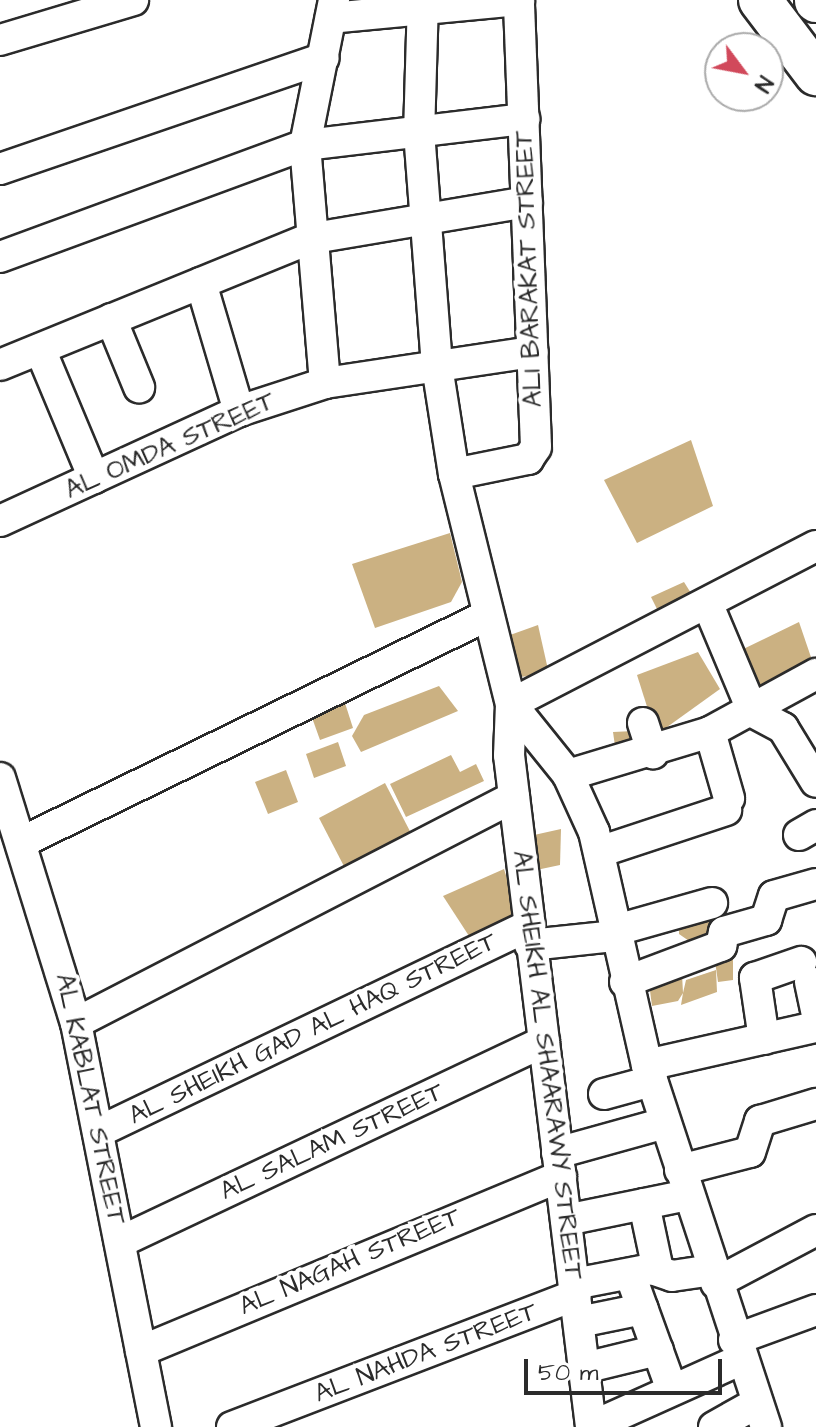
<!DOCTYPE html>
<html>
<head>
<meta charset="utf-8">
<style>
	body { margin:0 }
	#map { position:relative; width:816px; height:1427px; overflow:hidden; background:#fff; font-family:"Architects Daughter",sans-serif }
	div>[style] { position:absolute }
	.building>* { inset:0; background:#cbb182 }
	.roads { filter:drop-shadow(2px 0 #2b2b2b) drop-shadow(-2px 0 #2b2b2b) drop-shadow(0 2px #2b2b2b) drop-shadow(0 -2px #2b2b2b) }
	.street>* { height:30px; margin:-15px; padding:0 15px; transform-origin:15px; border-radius:15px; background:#fff }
	.secondary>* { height:42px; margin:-21px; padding:0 21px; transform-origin:21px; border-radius:21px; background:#fff }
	span { translate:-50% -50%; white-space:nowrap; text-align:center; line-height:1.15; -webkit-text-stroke:8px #fff; paint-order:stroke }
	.street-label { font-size:26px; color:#2b2b2b }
	.north { position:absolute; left:704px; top:32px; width:80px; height:80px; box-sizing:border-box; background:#fff; border:2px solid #aaa; border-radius:50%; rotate:122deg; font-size:22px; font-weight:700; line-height:32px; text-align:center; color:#2b2b2b }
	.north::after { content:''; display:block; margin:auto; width:28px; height:36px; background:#d1495b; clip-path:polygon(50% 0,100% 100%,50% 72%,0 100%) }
	.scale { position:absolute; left:524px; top:1359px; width:198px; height:36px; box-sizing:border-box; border:4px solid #2b2b2b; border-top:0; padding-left:10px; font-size:24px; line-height:28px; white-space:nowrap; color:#2b2b2b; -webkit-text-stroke:6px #fff; paint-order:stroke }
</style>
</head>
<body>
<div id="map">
	<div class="building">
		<div style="clip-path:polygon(691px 440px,713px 506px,637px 543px,604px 480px)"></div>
		<div style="clip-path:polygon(450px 533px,462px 582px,451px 602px,375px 628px,352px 564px)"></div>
		<div style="clip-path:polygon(684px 582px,699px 606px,666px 627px,651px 597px)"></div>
		<div style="clip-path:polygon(799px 622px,815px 669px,756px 698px,733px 654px)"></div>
		<div style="clip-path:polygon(538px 625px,549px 674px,510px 678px,499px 639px)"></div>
		<div style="clip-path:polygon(698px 652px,720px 689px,656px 735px,637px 675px)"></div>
		<div style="clip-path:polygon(439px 686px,458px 711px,361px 752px,352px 736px,364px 715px)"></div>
		<div style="clip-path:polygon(344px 700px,353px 728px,320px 740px,310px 712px)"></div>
		<div style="clip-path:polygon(634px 731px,646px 749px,616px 753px,613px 732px)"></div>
		<div style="clip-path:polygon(338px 742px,346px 766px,314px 778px,306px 754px)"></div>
		<div style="clip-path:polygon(451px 755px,460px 772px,476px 764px,484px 781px,406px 817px,390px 784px)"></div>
		<div style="clip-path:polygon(286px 770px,298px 802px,268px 814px,255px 782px)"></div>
		<div style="clip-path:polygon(385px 783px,414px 839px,348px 874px,319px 818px)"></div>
		<div style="clip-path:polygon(561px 829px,560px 865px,527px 872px,525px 837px)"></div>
		<div style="clip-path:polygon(504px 869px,519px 918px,469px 936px,443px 896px)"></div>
		<div style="clip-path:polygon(717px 895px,720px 919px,709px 924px,709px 935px,692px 943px,679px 934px,679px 905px)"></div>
		<div style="clip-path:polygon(733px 953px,733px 980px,718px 982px,714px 954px)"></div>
		<div style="clip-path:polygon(716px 970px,717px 992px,681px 1005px,683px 993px,678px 1001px,652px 1006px,649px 983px,682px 974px,683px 993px,686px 980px)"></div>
	</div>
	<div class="roads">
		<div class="street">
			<div style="left:423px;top:0;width:132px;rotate:91.7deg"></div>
			<div style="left:419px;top:132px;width:235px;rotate:85.6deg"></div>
			<div style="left:437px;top:366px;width:109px;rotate:81.1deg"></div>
			<div style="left:454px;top:474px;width:237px;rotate:76.1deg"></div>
			<div style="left:511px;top:704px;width:51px;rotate:92.2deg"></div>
			<div style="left:509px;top:755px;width:677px;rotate:83.04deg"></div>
			<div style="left:331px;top:18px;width:189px;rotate:-5.5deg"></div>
			<div style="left:0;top:40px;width:139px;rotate:-16.7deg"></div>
			<div style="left:0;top:169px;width:342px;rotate:-18.9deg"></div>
			<div style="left:0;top:257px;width:325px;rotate:-20.2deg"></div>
			<div style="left:305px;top:145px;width:221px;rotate:-6.8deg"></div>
			<div style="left:201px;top:283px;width:134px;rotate:73.5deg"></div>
			<div style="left:111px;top:319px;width:74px;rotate:67.6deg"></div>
			<div style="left:40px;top:349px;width:140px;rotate:67.3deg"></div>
			<div style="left:0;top:365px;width:333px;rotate:-22.2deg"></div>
			<div style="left:308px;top:239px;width:222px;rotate:-9.6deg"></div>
			<div style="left:325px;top:383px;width:239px;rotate:-94.8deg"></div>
			<div style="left:305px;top:145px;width:148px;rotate:-78.7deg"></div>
			<div style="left:454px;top:474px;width:76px;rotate:-11.5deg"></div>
			<div style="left:528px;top:459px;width:14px;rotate:-56deg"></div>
			<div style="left:536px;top:447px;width:447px;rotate:-92.2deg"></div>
			<div style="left:0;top:521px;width:263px;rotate:-24.7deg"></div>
			<div style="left:239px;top:411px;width:90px;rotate:-18deg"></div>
			<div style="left:325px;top:383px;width:210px;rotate:-8.5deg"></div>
			<div style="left:708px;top:605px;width:116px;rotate:67.2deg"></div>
			<div style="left:753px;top:712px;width:34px;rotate:28deg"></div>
			<div style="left:783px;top:728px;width:63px;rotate:58.6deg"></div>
			<div style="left:511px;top:704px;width:91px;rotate:51.2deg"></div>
			<div style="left:568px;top:775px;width:63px;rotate:65.5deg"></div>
			<div style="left:594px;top:832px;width:239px;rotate:77.2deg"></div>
			<div style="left:647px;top:1065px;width:381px;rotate:71.8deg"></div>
			<div style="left:511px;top:704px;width:343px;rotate:-27.4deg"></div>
			<div style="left:643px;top:723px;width:32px;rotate:72deg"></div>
			<div style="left:710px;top:732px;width:69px;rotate:73.9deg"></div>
			<div style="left:568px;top:775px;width:148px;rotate:-16.8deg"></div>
			<div style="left:710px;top:732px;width:121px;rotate:-28.7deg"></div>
			<div style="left:0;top:778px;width:257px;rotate:72.8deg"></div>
			<div style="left:76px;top:1023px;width:412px;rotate:78.8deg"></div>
			<div style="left:799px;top:835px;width:20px;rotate:-30deg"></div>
			<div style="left:22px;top:842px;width:516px;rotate:-25.97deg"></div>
			<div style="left:599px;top:852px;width:134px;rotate:-18.3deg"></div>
			<div style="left:613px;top:931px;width:103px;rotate:-15.8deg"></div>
			<div style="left:530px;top:945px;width:84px;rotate:-6.1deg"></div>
			<div style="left:625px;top:982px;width:103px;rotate:-20.6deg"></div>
			<div style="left:721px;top:946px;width:14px;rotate:-78deg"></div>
			<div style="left:724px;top:932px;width:44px;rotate:-15.9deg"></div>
			<div style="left:766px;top:920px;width:25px;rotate:-72deg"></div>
			<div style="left:774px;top:896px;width:44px;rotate:-15.9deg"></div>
			<div style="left:810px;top:982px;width:29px;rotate:78deg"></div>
			<div style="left:76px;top:1023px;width:493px;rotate:-27.3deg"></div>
			<div style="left:764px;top:1039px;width:62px;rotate:-98.4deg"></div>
			<div style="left:755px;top:978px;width:49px;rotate:-19.2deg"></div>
			<div style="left:647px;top:1065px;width:173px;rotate:-12.7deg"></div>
			<div style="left:604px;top:1094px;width:50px;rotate:-15.2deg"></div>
			<div style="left:98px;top:1132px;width:477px;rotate:-25.6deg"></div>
			<div style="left:557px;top:1153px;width:112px;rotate:-15.5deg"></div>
			<div style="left:680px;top:1170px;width:72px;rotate:-14.4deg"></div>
			<div style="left:750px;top:1152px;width:33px;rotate:-72deg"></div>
			<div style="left:760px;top:1121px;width:59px;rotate:-16.9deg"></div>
			<div style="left:644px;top:1204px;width:67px;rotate:78deg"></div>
			<div style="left:566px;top:1220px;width:125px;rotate:-11.6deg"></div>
			<div style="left:120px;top:1242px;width:469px;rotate:-25.3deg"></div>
			<div style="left:630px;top:1274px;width:123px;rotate:70.1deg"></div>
			<div style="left:716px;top:1283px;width:113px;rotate:-27.9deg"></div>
			<div style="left:574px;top:1284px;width:79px;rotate:-10.9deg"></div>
			<div style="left:652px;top:1269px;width:21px;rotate:19deg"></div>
			<div style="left:672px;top:1276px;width:40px;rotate:-8.5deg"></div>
			<div style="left:579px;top:1322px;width:65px;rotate:-11.5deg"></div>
			<div style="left:734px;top:1340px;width:87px;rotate:-20.1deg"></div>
			<div style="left:141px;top:1351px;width:455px;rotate:-22.6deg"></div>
			<div style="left:584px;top:1368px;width:76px;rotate:-13.7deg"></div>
			<div style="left:232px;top:1427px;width:368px;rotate:-21deg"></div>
			<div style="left:591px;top:1427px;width:163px;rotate:-24.2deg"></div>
			<div style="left:714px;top:1427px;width:49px;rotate:-29.2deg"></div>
		</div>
		<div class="secondary">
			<div style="left:760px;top:0;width:93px;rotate:52.9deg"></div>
			<div style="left:816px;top:0;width:1px;rotate:90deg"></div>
		</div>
	</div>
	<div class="street-label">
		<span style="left:529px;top:269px;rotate:-92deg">ALI BARAKAT STREET</span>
		<span style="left:170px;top:446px;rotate:-24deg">AL OMDA STREET</span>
		<span style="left:313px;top:1029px;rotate:-26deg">AL SHEIKH GAD AL HAQ STREET</span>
		<span style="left:547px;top:1065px;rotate:83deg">AL SHEIKH AL SHAARAWY STREET</span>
		<span style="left:90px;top:1099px;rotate:78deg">AL KABLAT STREET</span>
		<span style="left:332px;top:1142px;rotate:-25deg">AL SALAM STREET</span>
		<span style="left:350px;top:1262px;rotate:-23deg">AL NAGAH STREET</span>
		<span style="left:426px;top:1353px;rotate:-21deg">AL NAHDA STREET</span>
	</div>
	<div class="north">N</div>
	<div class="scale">50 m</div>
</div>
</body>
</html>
